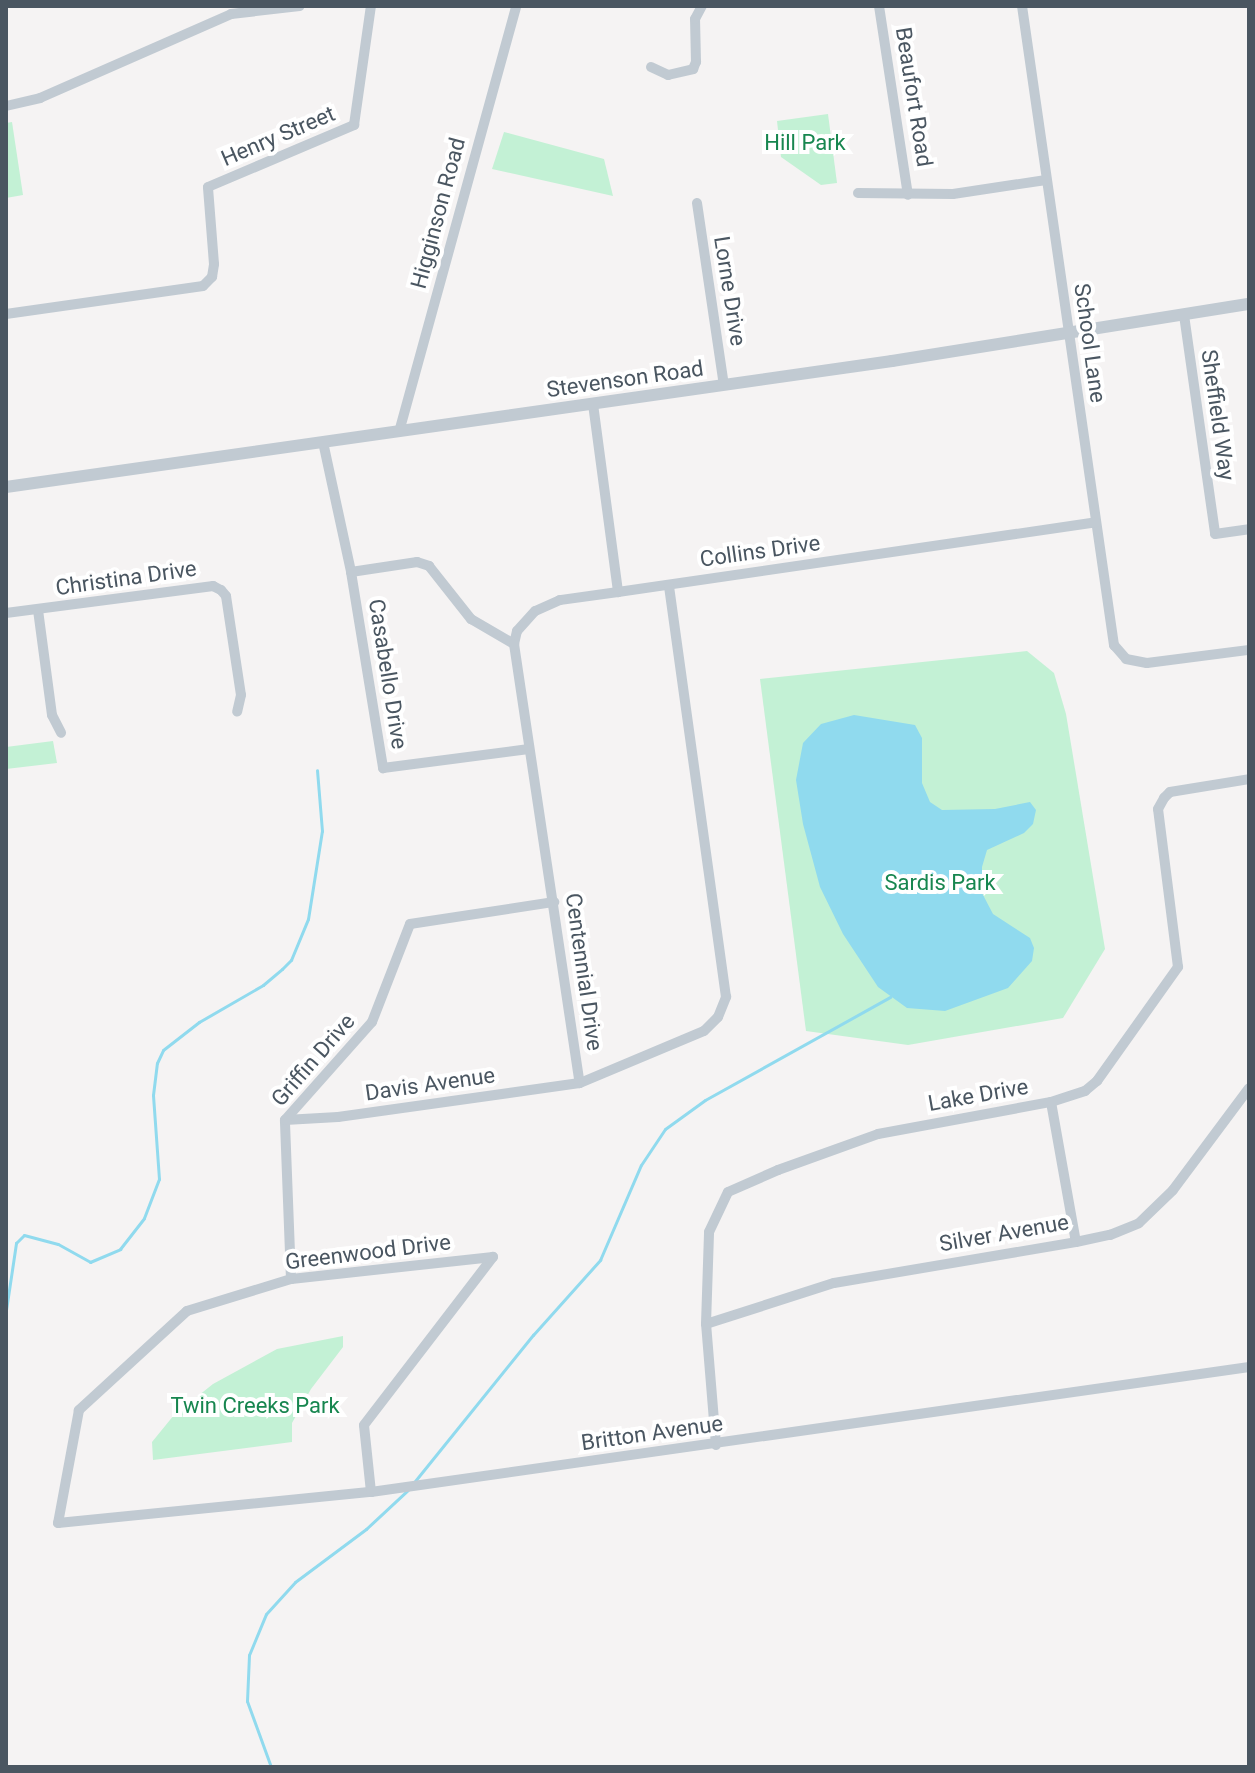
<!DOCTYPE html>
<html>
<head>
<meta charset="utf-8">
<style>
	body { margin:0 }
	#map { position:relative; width:1255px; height:1773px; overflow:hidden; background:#f5f3f3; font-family:Roboto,sans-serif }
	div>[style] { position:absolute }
	.green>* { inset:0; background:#c3f1d5 }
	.water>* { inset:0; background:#90daee }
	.stream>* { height:3px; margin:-1.5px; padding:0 1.5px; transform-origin:1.5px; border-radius:1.5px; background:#90daee }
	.minor>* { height:10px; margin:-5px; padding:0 5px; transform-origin:5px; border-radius:5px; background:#c1cad2 }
	.tertiary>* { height:12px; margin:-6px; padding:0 6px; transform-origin:6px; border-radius:6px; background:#c1cad2 }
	span { translate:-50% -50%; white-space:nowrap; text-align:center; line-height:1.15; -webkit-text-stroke:8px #fff; paint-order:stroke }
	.street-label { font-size:22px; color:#4a5661 }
	.park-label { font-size:22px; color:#17864f }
	.frame { position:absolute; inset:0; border:8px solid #4a5661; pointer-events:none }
</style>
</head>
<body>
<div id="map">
	<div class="green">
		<div style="clip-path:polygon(828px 114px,837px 183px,821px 185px,781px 157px,777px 121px)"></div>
		<div style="clip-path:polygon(12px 122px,23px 195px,6px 198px,6px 123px)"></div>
		<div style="clip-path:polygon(504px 132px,604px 159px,613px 196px,492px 169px)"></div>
		<div style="clip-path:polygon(1027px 651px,1054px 673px,1066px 714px,1105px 949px,1063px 1018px,908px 1045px,806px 1031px,760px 679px)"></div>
		<div style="clip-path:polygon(53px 741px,57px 763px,6px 769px,6px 747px)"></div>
		<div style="clip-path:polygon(343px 1336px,343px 1347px,311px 1389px,292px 1423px,292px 1442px,153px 1460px,152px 1442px,174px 1415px,213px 1384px,277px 1349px)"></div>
	</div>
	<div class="water">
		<div style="clip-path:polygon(854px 715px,915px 725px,922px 738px,922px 783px,930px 802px,942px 810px,995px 809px,1030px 802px,1036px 810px,1033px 824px,1024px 833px,987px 850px,982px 867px,982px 893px,993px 914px,1030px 938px,1034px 948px,1032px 961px,1008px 988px,945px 1011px,907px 1008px,878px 987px,843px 934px,820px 887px,803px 824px,796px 780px,803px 743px,821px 724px)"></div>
	</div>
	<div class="stream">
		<div style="left:6px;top:1310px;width:68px;rotate:-81.5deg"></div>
		<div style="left:16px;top:1243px;width:11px;rotate:-45deg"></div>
		<div style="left:24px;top:1235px;width:35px;rotate:15deg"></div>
		<div style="left:58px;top:1244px;width:37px;rotate:29deg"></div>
		<div style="left:90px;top:1262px;width:33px;rotate:-23deg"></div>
		<div style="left:120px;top:1249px;width:39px;rotate:-52deg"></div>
		<div style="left:144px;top:1218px;width:42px;rotate:-69deg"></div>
		<div style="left:159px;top:1179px;width:84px;rotate:-94.1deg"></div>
		<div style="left:153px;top:1095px;width:32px;rotate:-83deg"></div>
		<div style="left:157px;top:1063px;width:14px;rotate:-65deg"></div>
		<div style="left:163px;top:1050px;width:46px;rotate:-37.9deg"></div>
		<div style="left:199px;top:1022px;width:74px;rotate:-30deg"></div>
		<div style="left:263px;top:985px;width:25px;rotate:-40deg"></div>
		<div style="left:282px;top:969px;width:13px;rotate:-45deg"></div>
		<div style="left:291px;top:960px;width:44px;rotate:-67.5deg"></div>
		<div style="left:308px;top:919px;width:89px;rotate:-81deg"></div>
		<div style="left:322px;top:831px;width:61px;rotate:-94.7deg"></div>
		<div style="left:415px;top:1481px;width:188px;rotate:-51.1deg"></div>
		<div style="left:533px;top:1335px;width:101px;rotate:-48.2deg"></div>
		<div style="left:600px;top:1260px;width:103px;rotate:-66.7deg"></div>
		<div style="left:641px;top:1165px;width:43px;rotate:-56.3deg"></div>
		<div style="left:665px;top:1129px;width:49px;rotate:-35.9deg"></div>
		<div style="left:705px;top:1100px;width:212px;rotate:-29.1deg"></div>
		<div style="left:271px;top:1767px;width:70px;rotate:-110deg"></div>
		<div style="left:247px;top:1701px;width:46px;rotate:-87.5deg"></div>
		<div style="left:249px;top:1655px;width:44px;rotate:-67.5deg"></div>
		<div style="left:266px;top:1614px;width:43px;rotate:-47.8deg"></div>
		<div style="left:295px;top:1582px;width:89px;rotate:-36.7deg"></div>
		<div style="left:366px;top:1529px;width:57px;rotate:-42.9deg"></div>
	</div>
	<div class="minor">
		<div style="left:879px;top:6px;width:191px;rotate:81.3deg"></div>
		<div style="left:1022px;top:6px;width:646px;rotate:81.81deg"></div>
		<div style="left:1114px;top:645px;width:18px;rotate:49deg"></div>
		<div style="left:1126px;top:659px;width:21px;rotate:11deg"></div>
		<div style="left:1147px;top:663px;width:103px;rotate:-7.3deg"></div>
		<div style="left:651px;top:67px;width:19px;rotate:25deg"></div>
		<div style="left:668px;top:75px;width:26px;rotate:-13deg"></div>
		<div style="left:693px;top:69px;width:8px;rotate:-67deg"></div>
		<div style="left:696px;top:62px;width:43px;rotate:-91.3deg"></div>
		<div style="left:695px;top:19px;width:15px;rotate:-62deg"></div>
		<div style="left:6px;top:106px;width:35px;rotate:-13deg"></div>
		<div style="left:40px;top:98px;width:209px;rotate:-23.7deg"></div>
		<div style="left:231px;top:14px;width:69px;rotate:-6.6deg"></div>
		<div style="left:858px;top:193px;width:95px;rotate:0.6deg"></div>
		<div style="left:953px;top:194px;width:94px;rotate:-8.6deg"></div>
		<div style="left:697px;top:203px;width:184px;rotate:81.6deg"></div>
		<div style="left:6px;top:314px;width:199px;rotate:-8.1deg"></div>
		<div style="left:203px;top:286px;width:13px;rotate:-45deg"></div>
		<div style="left:212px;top:277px;width:13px;rotate:-81deg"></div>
		<div style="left:214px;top:264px;width:77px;rotate:-94.5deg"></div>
		<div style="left:208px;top:187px;width:159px;rotate:-23deg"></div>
		<div style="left:354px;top:125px;width:120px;rotate:-81.9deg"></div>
		<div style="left:1184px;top:315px;width:221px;rotate:81.9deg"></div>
		<div style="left:1215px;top:534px;width:34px;rotate:-8deg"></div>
		<div style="left:593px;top:404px;width:190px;rotate:82.4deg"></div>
		<div style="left:618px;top:592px;width:483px;rotate:-8.3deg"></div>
		<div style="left:399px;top:432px;width:442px;rotate:-74.6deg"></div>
		<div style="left:323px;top:442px;width:133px;rotate:77.8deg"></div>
		<div style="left:351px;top:572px;width:199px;rotate:80.7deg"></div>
		<div style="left:383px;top:768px;width:147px;rotate:-7.4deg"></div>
		<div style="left:351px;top:572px;width:67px;rotate:-8.6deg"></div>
		<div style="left:417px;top:562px;width:13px;rotate:18deg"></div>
		<div style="left:429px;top:566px;width:68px;rotate:51.6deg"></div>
		<div style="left:471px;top:619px;width:50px;rotate:30.2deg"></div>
		<div style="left:618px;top:592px;width:59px;rotate:172.1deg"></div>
		<div style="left:560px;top:600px;width:27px;rotate:156deg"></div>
		<div style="left:535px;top:611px;width:27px;rotate:132deg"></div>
		<div style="left:517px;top:631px;width:13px;rotate:103deg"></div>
		<div style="left:514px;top:644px;width:444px;rotate:81.5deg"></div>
		<div style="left:580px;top:1083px;width:134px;rotate:-22.8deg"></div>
		<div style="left:704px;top:1031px;width:20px;rotate:-45deg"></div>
		<div style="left:718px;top:1017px;width:22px;rotate:-68deg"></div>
		<div style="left:726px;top:997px;width:416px;rotate:-97.9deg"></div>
		<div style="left:38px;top:610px;width:106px;rotate:82.4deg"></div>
		<div style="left:52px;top:715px;width:20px;rotate:63deg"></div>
		<div style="left:6px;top:613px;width:209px;rotate:-7.4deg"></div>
		<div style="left:213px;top:586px;width:9px;rotate:27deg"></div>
		<div style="left:221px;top:590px;width:8px;rotate:50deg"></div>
		<div style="left:226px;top:596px;width:100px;rotate:81.4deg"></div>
		<div style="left:241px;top:695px;width:17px;rotate:103deg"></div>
		<div style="left:1051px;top:1102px;width:142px;rotate:79.9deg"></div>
		<div style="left:285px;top:1120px;width:53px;rotate:-3.2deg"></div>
		<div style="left:338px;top:1117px;width:244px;rotate:-8deg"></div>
		<div style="left:291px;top:1279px;width:159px;rotate:-92.2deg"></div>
		<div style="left:285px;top:1120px;width:131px;rotate:-48.4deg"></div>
		<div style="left:372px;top:1022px;width:105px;rotate:-68.8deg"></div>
		<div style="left:410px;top:924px;width:146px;rotate:-8.7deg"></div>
		<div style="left:706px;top:1324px;width:134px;rotate:-17.8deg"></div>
		<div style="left:834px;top:1283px;width:245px;rotate:-9.6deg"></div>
		<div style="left:1076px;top:1242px;width:35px;rotate:-12deg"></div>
		<div style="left:1110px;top:1235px;width:31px;rotate:-22deg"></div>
		<div style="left:1139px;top:1223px;width:47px;rotate:-44.1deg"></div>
		<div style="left:1173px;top:1190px;width:127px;rotate:-53.3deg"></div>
		<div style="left:716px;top:1445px;width:121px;rotate:-94.7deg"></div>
		<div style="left:706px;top:1324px;width:92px;rotate:-88.1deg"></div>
		<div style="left:709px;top:1232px;width:44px;rotate:-64.6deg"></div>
		<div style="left:728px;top:1192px;width:55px;rotate:-23.7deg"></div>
		<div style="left:778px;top:1170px;width:106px;rotate:-19.8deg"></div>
		<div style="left:878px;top:1134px;width:176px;rotate:-10.5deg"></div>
		<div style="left:1051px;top:1102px;width:36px;rotate:-18deg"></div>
		<div style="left:1085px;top:1091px;width:16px;rotate:-40deg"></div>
		<div style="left:1097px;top:1081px;width:140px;rotate:-54.6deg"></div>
		<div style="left:1178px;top:967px;width:159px;rotate:-97.2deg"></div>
		<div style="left:1158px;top:809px;width:13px;rotate:-61deg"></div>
		<div style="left:1164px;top:798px;width:8px;rotate:-45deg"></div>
		<div style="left:1170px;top:792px;width:80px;rotate:-9.3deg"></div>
		<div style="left:371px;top:1492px;width:67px;rotate:-96deg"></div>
		<div style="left:364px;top:1425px;width:212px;rotate:-52.5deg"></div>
		<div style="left:493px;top:1257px;width:203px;rotate:173.8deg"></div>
		<div style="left:291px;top:1279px;width:109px;rotate:162.9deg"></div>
		<div style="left:187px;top:1311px;width:147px;rotate:137.5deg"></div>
		<div style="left:79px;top:1410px;width:115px;rotate:100.5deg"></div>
		<div style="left:58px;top:1523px;width:315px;rotate:-5.7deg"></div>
		<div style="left:371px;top:1492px;width:887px;rotate:-8.1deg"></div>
	</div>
	<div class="tertiary">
		<div style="left:6px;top:487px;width:895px;rotate:-8.09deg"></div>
		<div style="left:892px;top:361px;width:362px;rotate:-9.1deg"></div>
	</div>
	<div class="street-label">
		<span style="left:914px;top:97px;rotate:81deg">Beaufort Road</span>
		<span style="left:278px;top:136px;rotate:-23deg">Henry Street</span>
		<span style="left:438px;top:213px;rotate:-75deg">Higginson Road</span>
		<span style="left:730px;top:291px;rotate:81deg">Lorne Drive</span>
		<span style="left:1090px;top:343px;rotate:82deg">School Lane</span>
		<span style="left:625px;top:379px;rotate:-8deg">Stevenson Road</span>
		<span style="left:1218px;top:415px;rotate:82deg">Sheffield Way</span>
		<span style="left:760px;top:551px;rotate:-8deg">Collins Drive</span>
		<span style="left:126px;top:578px;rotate:-8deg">Christina Drive</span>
		<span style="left:388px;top:674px;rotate:81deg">Casabello Drive</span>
		<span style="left:584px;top:972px;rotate:82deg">Centennial Drive</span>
		<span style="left:313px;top:1060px;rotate:-49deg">Griffin Drive</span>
		<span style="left:430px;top:1084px;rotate:-8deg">Davis Avenue</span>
		<span style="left:978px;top:1095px;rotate:-10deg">Lake Drive</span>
		<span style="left:1004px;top:1233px;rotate:-10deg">Silver Avenue</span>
		<span style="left:368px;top:1252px;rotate:-7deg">Greenwood Drive</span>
		<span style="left:652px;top:1433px;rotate:-8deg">Britton Avenue</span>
	</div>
	<div class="park-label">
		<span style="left:805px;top:143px">Hill Park</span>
		<span style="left:940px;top:883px">Sardis Park</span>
		<span style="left:255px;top:1406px">Twin Creeks Park</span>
	</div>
	<div class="frame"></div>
</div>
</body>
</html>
